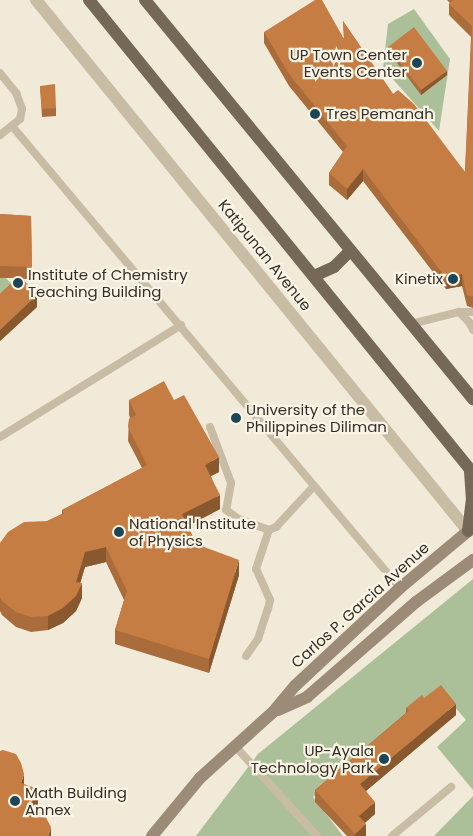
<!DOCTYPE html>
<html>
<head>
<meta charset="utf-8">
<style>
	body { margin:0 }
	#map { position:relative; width:473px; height:836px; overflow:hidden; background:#f1ead9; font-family:Poppins,sans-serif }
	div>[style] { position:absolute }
	.green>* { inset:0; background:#abc099 }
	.service>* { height:8px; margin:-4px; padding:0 4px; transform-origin:4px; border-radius:4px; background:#c9bca5 }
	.tertiary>* { height:12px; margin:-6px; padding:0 6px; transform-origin:6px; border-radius:6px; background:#c9bca5 }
	.secondary>* { height:12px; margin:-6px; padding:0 6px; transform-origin:6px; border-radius:6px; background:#9c8c77 }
	.primary>* { height:12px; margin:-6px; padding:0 6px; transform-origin:6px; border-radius:6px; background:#766857 }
	.wall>* { inset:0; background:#a96c3a }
	.shaded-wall>* { inset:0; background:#8a582f }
	.building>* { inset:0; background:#c57d43 }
	.dots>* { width:14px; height:14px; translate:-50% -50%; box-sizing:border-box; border:2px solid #f9f4e5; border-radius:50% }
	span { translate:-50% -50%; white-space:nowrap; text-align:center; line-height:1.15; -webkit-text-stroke:4.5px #f9f4e5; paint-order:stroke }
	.poi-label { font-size:15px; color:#342e26 }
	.right { translate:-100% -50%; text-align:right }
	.left { translate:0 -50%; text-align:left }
	.street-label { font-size:15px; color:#342e26 }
</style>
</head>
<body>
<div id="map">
	<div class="green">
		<div style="clip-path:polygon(414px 9px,450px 59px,439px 131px,383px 68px,388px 24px)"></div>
		<div style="clip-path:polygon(0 278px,6px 278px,17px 290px,0 305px)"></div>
		<div style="clip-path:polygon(473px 579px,473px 790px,437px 747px,466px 720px,440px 690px,313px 797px,343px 836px,196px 836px,258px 754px)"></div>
		<div style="clip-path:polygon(473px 796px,473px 836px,434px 836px,436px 834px)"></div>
	</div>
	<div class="service">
		<div style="left:0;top:73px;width:26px;rotate:51deg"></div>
		<div style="left:16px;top:93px;width:17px;rotate:69deg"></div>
		<div style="left:22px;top:109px;width:10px;rotate:101deg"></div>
		<div style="left:20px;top:119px;width:26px;rotate:141deg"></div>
		<div style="left:12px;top:126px;width:603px;rotate:49.98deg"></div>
		<div style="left:459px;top:312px;width:14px"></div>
		<div style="left:411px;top:324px;width:49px;rotate:-14deg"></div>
		<div style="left:459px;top:312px;width:14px;rotate:45deg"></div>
		<div style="left:469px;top:322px;width:9px;rotate:63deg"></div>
		<div style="left:210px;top:427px;width:60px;rotate:69.4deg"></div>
		<div style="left:231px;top:483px;width:27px;rotate:100deg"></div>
		<div style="left:226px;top:510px;width:16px;rotate:35deg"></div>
		<div style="left:239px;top:519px;width:32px;rotate:20deg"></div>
		<div style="left:269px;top:530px;width:8px;rotate:-23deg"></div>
		<div style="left:276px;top:527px;width:56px;rotate:-47.2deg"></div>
		<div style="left:0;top:437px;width:213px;rotate:-31.7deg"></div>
		<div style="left:246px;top:656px;width:21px;rotate:-55deg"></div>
		<div style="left:258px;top:639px;width:32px;rotate:-72deg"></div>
		<div style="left:268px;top:609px;width:9px;rotate:-77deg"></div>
		<div style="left:270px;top:600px;width:34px;rotate:-114deg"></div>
		<div style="left:256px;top:569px;width:41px;rotate:-71.6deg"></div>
		<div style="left:234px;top:745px;width:123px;rotate:47.6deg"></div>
		<div style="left:392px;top:836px;width:77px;rotate:-39.7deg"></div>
	</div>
	<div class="tertiary">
		<div style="left:36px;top:0;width:685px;rotate:50.87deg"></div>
	</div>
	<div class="secondary">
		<div style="left:278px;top:710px;width:32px;rotate:-24deg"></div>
		<div style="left:307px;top:697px;width:145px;rotate:-41.1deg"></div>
		<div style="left:416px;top:602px;width:71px;rotate:-36.4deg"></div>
		<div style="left:152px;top:836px;width:75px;rotate:-50.4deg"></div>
		<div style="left:200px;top:778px;width:98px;rotate:-42.1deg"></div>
		<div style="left:273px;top:712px;width:35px;rotate:-50deg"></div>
		<div style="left:296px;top:685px;width:142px;rotate:-43deg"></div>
		<div style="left:400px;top:588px;width:95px;rotate:-39.9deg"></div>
	</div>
	<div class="primary">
		<div style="left:89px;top:0;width:609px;rotate:50.93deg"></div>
		<div style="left:145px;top:0;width:517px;rotate:50.58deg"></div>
		<div style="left:314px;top:276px;width:22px;rotate:-24deg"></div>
		<div style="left:334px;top:267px;width:23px;rotate:-45deg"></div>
		<div style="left:468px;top:531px;width:31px;rotate:-83deg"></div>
		<div style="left:472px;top:500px;width:31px;rotate:-94deg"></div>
	</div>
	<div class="wall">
		<div style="clip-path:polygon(447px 0,473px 0,473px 308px,467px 306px,462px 286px,446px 289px,363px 181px,347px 200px,329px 185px,329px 173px,343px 152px,289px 86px,264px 43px,264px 32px,344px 38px,343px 21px,393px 94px,465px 172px,471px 37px,449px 15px,449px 4px,450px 3px)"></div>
		<div style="clip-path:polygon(388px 47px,447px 75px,421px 95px,388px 51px)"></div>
		<div style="clip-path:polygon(40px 86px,56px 108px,56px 116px,42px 117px)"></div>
		<div style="clip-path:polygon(0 214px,31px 216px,32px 279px,23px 279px,37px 307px,0 341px,0 294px,17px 278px,0 278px)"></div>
		<div style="clip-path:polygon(129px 400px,174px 400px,219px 472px,211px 476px,220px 509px,188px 526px,196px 544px,239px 575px,209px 673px,115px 644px,115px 630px,124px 600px,106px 562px,85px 567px,80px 583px,82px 598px,76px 611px,63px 623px,48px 630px,31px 632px,16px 627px,2px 615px,0 611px,0 543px,62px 514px,62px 510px,142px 468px,128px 441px,129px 419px,130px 418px,129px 415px)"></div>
		<div style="clip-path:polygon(424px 698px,456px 715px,366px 791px,375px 814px,365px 823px,366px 836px,347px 836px,315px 802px,315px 790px,406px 713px,406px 708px)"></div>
	</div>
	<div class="shaded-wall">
		<div style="clip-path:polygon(447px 71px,447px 75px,421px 95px,421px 90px)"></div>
		<div style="clip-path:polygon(363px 169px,363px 181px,347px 200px,347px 189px)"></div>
		<div style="clip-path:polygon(462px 274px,462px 286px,446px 289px,446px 278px)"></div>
		<div style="clip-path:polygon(37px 295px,37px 307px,0 341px,0 330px)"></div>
		<div style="clip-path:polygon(219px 457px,219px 472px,205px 479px,205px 465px)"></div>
		<div style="clip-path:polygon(220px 495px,220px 509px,182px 529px,182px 514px)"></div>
		<div style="clip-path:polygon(106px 547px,106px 562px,85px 567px,77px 594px,82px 583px,82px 598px,76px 611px,63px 623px,48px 630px,48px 616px,76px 582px,85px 552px)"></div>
		<div style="clip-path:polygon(239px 560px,239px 575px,209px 673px,209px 659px)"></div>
		<div style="clip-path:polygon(456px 704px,456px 715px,360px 796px,360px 784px)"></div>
		<div style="clip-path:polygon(24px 774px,24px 789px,21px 783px)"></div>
		<div style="clip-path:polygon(38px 789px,38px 804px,30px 822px,30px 806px)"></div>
		<div style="clip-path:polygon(375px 802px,375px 814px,359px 827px,359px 816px)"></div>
		<div style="clip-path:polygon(366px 824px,366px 836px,355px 836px,355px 834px)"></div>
		<div style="clip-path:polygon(51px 827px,51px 836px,48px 836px)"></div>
	</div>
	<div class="building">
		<div style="clip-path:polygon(315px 0,322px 0,344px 39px,343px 21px,393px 94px,398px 90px,414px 104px,465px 172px,472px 26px,449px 4px,453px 0,473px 0,473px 297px,467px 295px,462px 274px,446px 278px,363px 169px,347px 189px,329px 173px,347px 146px,289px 74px,264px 32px)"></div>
		<div style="clip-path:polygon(414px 27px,447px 71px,421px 90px,388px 47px)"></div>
		<div style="clip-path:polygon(55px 84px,56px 108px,42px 109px,40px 86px)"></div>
		<div style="clip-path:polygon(0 214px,31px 216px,32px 267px,0 266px)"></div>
		<div style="clip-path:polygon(20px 276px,37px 295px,0 330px,0 294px)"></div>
		<div style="clip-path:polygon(164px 381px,174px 400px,184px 395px,219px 457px,205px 465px,220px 495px,182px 514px,196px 544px,239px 560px,209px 659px,115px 630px,127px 591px,106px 547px,85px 552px,76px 582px,82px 583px,76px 596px,63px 608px,48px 616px,31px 617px,16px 612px,2px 601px,0 597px,0 543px,8px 532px,24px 522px,48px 521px,64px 513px,62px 510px,147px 465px,128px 427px,129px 419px,136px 415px,129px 400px)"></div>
		<div style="clip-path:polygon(441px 685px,456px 704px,360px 784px,375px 802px,359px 816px,366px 824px,355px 834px,315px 790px,409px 711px,406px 708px,422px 695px,424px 698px)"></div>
		<div style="clip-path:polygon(3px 750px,16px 754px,21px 763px,24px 774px,21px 783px,38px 789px,30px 806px,42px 810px,51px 827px,48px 836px,0 836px,0 751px)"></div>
	</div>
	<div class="dots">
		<div style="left:417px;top:63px;background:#1c4655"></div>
		<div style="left:315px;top:114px;background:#1c4655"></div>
		<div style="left:453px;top:279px;background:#1c4655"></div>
		<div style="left:18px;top:283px;background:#1c4655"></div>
		<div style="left:236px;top:418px;background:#1c4655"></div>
		<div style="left:119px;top:532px;background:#1c4655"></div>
		<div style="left:384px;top:759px;background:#1c4655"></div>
		<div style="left:15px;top:801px;background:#1c4655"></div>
	</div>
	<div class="poi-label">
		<span class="right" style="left:407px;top:63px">UP Town Center<br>Events Center</span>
		<span class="left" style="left:326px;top:114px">Tres Pemanah</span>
		<span class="left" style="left:28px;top:283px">Institute of Chemistry<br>Teaching Building</span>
		<span class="right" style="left:443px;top:279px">Kinetix</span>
		<span class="left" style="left:246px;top:418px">University of the<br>Philippines Diliman</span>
		<span class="left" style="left:129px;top:532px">National Institute<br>of Physics</span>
		<span class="right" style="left:374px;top:759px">UP-Ayala<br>Technology Park</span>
		<span class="left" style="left:25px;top:801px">Math Building<br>Annex</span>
	</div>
	<div class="street-label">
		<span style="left:265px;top:255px;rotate:51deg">Katipunan Avenue</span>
		<span style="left:360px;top:605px;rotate:-42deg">Carlos P. Garcia Avenue</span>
	</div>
</div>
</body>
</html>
